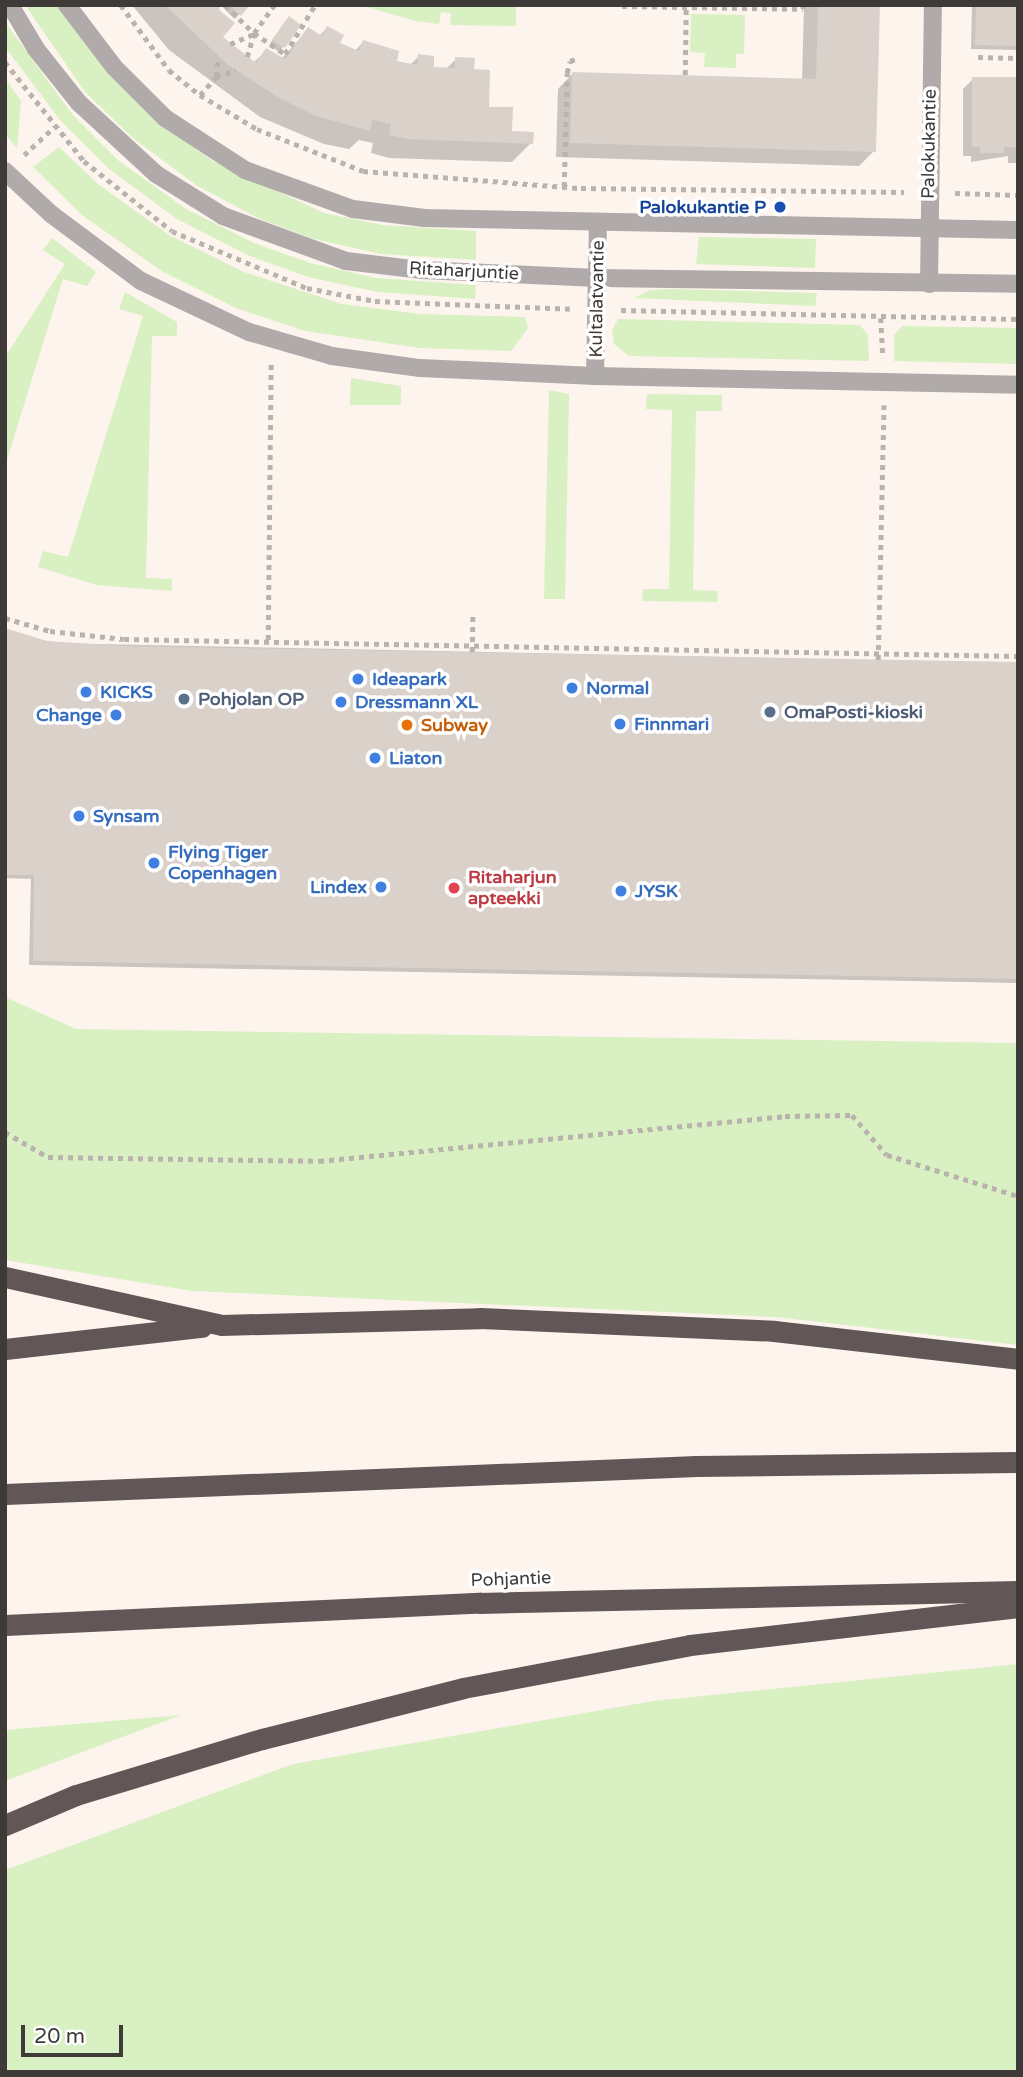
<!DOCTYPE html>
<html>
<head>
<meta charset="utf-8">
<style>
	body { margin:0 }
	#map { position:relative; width:1023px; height:2077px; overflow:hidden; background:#fdf4ee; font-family:"Varela Round",sans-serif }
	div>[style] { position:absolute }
	.green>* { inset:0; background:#d9f0c2 }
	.shadow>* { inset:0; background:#0003 }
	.building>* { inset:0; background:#dad1cb }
	.path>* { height:4.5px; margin-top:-2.25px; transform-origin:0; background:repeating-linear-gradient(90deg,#b9b2ad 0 5px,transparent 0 10px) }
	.minor>* { height:18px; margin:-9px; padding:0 9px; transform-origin:9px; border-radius:9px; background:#b0abaa }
	.highway>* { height:21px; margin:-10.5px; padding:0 10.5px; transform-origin:10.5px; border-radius:10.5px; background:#615756 }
	.dots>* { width:19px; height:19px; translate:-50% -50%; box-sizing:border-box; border:4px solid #fff; border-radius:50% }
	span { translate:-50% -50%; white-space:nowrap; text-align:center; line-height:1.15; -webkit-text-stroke:7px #fff; paint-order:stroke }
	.street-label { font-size:18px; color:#3d3a37 }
	.transit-label { font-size:18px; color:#164399; font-weight:700 }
	.right { translate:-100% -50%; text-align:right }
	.shop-label { font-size:18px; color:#366cbe; font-weight:700 }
	.left { translate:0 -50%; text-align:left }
	.service-label { font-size:18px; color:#4e5e75; font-weight:700 }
	.food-label { font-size:18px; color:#c56008; font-weight:700 }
	.health-label { font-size:18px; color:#be3a42; font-weight:700 }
	.frame { position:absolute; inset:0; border:7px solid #3d3a37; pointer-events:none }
	.scale { position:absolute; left:21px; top:2025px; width:102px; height:32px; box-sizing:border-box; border:4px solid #3d3a37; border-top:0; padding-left:9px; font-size:21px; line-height:24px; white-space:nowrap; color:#3d3a37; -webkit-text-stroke:5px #fff; paint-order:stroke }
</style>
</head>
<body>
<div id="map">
	<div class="green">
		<div style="clip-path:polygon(25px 5px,58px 5px,108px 74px,159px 123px,213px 161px,324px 213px,382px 225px,476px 231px,476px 260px,381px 254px,314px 239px,260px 219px,196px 185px,134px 139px,85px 92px)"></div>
		<div style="clip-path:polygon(359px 5px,516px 5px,516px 26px,450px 25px,451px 13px,441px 12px,439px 24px,416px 21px)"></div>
		<div style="clip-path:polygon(691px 14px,745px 15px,744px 54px,736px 54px,736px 68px,704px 67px,705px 53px,690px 52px)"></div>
		<div style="clip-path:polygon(5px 22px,72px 114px,119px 161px,186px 209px,254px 243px,310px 263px,376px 278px,476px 285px,475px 299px,378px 292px,308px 277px,250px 256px,177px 219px,109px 169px,60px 120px,5px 47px)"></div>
		<div style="clip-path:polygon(5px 78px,21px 101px,17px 148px,5px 134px)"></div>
		<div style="clip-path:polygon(59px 147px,98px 184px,169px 235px,244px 272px,342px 304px,420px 314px,525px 317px,528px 328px,511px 351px,420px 348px,305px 331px,236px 308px,163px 272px,82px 215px,33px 167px)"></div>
		<div style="clip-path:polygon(699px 237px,816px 239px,815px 268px,696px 264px)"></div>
		<div style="clip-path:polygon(52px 238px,96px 272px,87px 286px,63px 279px,5px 466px,5px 357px,65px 264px,43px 250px)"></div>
		<div style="clip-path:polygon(671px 289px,817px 293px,815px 306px,634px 298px,650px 290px)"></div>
		<div style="clip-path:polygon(125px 292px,177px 322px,177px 336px,152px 336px,146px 578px,172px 579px,172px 591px,97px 585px,38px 567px,43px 551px,68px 557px,143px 316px,119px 309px)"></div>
		<div style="clip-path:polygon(618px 319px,860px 325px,868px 335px,869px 361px,629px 356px,614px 344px,612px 330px)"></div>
		<div style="clip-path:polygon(902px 326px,1018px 328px,1018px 364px,894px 361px,894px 335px)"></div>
		<div style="clip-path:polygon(351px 378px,401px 386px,401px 405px,350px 405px)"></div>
		<div style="clip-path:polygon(549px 390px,569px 394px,565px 599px,544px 599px)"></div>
		<div style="clip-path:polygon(647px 394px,722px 395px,722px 411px,696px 411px,693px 590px,718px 591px,717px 602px,642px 601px,643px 589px,669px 589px,672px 410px,646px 409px)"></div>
		<div style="clip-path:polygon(5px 997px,76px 1029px,1018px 1043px,1018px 1345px,776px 1317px,192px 1291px,5px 1260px)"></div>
		<div style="clip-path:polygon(1018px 1664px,1018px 2072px,5px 2072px,5px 1870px,293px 1764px,653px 1701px)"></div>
		<div style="clip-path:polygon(181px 1715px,5px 1781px,5px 1730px)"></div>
	</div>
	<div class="shadow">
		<div style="clip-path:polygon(132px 5px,219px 5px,220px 38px,253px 63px,267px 50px,281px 59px,308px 30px,319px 36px,327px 28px,338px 44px,355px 51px,363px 42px,395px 62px,410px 65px,419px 56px,432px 68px,446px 69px,456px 59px,472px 70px,487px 108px,510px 133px,531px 143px,512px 162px,389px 158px,371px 153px,373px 143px,359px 140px,349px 149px,324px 144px,260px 117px,169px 50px)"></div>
		<div style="clip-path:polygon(231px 5px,248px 5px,235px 19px,226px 11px)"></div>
		<div style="clip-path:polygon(804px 5px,878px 5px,874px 151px,859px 166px,556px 157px,558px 89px,572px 74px,802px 80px)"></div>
		<div style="clip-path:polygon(972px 5px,1018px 5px,1018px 50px,971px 49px)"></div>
		<div style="clip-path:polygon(284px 23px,299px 25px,279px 52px,269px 45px)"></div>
		<div style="clip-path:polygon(973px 79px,1018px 79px,1018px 163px,1008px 163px,1008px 156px,971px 162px,971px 156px,963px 156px,963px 89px)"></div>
		<div style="clip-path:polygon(5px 630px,47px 643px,1018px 663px,1018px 983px,29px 965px,31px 879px,5px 878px)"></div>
	</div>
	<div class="building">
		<div style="clip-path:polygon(165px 5px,221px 5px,218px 9px,235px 23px,223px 37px,256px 63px,266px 48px,285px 59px,308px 27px,322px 36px,327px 26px,344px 35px,340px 43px,359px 51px,363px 40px,399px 51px,397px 61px,417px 65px,418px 54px,434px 56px,434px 67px,455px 68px,455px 57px,475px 58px,474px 69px,490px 70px,489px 107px,513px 107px,512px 131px,534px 132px,533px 144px,408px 139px,389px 135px,391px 124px,372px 120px,370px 131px,316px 116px,279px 98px,228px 65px)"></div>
		<div style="clip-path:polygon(229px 5px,250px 5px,241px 16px)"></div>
		<div style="clip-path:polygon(818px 5px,880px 5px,876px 152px,570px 143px,572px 72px,816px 79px)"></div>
		<div style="clip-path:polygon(976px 5px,1018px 5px,1018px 46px,975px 45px)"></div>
		<div style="clip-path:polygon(289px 16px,301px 25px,285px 48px,272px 40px)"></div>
		<div style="clip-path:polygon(972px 77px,1018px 77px,1018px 147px,1004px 147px,1004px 153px,980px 153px,980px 147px,972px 147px)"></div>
		<div style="clip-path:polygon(5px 628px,47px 641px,123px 646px,1018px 662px,1018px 979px,33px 961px,34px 875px,5px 875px)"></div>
	</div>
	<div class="path">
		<div style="left:121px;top:5px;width:81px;rotate:53.6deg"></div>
		<div style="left:169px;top:70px;width:40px;rotate:39deg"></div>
		<div style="left:200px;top:95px;width:66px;rotate:30.8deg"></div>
		<div style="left:257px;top:129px;width:114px;rotate:21.6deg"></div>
		<div style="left:363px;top:171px;width:219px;rotate:4.5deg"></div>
		<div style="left:581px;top:188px;width:323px;rotate:0.7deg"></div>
		<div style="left:225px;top:5px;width:40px;rotate:44deg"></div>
		<div style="left:254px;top:33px;width:37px;rotate:34deg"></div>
		<div style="left:285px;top:54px;width:57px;rotate:-58.5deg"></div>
		<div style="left:622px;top:6px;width:181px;rotate:0.9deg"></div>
		<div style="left:803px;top:9px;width:4px;rotate:-90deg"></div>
		<div style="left:230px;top:44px;width:25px;rotate:-23deg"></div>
		<div style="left:247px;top:57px;width:25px;rotate:-74deg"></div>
		<div style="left:254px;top:33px;width:34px;rotate:-54deg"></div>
		<div style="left:978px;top:57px;width:40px;rotate:1.4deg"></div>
		<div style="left:5px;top:62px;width:127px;rotate:51.4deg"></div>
		<div style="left:84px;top:161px;width:112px;rotate:38.5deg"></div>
		<div style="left:172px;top:231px;width:147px;rotate:22.9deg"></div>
		<div style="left:307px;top:288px;width:69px;rotate:10.8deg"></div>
		<div style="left:375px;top:301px;width:195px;rotate:2.3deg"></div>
		<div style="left:685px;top:75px;width:68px;rotate:-89.2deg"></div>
		<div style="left:216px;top:77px;width:19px;rotate:-84deg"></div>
		<div style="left:200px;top:95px;width:24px;rotate:-48deg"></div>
		<div style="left:216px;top:77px;width:21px;rotate:-19deg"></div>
		<div style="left:24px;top:155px;width:41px;rotate:-43deg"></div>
		<div style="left:564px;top:187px;width:114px;rotate:-88.5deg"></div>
		<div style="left:567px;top:73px;width:12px;rotate:-76deg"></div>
		<div style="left:570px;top:61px;width:9px;rotate:-18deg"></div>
		<div style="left:955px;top:193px;width:63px;rotate:1.8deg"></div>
		<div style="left:621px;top:310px;width:397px;rotate:1.3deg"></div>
		<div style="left:881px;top:318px;width:40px;rotate:87.1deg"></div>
		<div style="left:5px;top:618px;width:47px;rotate:16.1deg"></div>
		<div style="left:50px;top:631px;width:74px;rotate:6.2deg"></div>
		<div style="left:124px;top:639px;width:894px;rotate:1.09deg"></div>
		<div style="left:268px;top:640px;width:276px;rotate:-89.4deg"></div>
		<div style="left:472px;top:652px;width:39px;rotate:-89deg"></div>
		<div style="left:878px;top:660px;width:255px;rotate:-88.7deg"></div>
		<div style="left:5px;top:1132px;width:50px;rotate:30.2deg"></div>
		<div style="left:48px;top:1157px;width:271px;rotate:0.8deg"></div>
		<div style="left:319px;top:1161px;width:468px;rotate:-5.5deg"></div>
		<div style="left:785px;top:1116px;width:67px;rotate:-0.9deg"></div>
		<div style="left:852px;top:1115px;width:53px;rotate:48.8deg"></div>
		<div style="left:887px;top:1155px;width:137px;rotate:17.4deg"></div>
	</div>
	<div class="minor">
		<div style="left:10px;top:5px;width:51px;rotate:59.4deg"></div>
		<div style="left:36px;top:49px;width:69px;rotate:51.5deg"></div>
		<div style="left:79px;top:103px;width:105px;rotate:42.7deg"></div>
		<div style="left:156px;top:174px;width:79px;rotate:32.1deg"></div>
		<div style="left:223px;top:216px;width:131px;rotate:20.1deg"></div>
		<div style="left:346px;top:261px;width:77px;rotate:6.8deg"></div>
		<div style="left:422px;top:270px;width:176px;rotate:2.6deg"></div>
		<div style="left:598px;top:278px;width:420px;rotate:0.8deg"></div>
		<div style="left:67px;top:5px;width:78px;rotate:52.8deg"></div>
		<div style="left:114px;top:67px;width:72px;rotate:45deg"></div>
		<div style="left:165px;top:118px;width:95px;rotate:33deg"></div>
		<div style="left:245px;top:170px;width:115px;rotate:19.9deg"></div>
		<div style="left:353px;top:209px;width:72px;rotate:7.2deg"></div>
		<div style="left:424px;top:218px;width:594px;rotate:1.16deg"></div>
		<div style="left:5px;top:171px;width:63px;rotate:43.1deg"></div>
		<div style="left:51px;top:214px;width:112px;rotate:36.7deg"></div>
		<div style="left:141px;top:281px;width:119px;rotate:25.3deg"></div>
		<div style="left:249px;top:332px;width:86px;rotate:16.1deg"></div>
		<div style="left:332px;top:356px;width:89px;rotate:7.8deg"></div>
		<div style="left:420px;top:368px;width:175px;rotate:2.6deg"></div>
		<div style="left:595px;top:376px;width:423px;rotate:1.2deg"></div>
		<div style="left:929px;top:284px;width:279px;rotate:-89.2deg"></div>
		<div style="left:595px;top:376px;width:154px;rotate:-88.9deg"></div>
	</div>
	<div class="highway">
		<div style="left:5px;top:1277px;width:221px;rotate:12.5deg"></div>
		<div style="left:221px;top:1325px;width:259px;rotate:-1.5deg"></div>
		<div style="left:480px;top:1318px;width:294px;rotate:2.5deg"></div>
		<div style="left:774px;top:1331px;width:246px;rotate:6.5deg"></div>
		<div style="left:5px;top:1349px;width:198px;rotate:-6.4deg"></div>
		<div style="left:5px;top:1494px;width:692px;rotate:-2.32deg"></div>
		<div style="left:696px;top:1466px;width:322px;rotate:-0.7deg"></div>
		<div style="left:5px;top:1625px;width:475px;rotate:-2.7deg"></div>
		<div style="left:479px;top:1603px;width:539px;rotate:-1.28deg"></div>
		<div style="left:5px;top:1825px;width:77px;rotate:-22.9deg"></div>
		<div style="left:76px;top:1795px;width:194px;rotate:-16.8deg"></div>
		<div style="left:262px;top:1739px;width:207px;rotate:-14.2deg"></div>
		<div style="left:463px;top:1688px;width:231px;rotate:-10.7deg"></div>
		<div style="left:690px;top:1645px;width:330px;rotate:-6.6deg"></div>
	</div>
	<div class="dots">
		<div style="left:780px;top:207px;background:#1a4fb4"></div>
		<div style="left:358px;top:679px;background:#3f7fe0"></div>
		<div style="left:572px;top:688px;background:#3f7fe0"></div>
		<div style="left:86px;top:692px;background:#3f7fe0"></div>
		<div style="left:184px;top:699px;background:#5c6f8a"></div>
		<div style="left:341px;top:702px;background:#3f7fe0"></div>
		<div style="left:770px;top:712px;background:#5c6f8a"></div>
		<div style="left:116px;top:715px;background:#3f7fe0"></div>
		<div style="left:620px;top:724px;background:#3f7fe0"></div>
		<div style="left:407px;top:725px;background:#e8710a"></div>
		<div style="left:375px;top:758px;background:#3f7fe0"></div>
		<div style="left:79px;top:816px;background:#3f7fe0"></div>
		<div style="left:154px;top:863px;background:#3f7fe0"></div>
		<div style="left:381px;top:887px;background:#3f7fe0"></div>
		<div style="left:454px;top:888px;background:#e0444e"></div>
		<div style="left:621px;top:891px;background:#3f7fe0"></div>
	</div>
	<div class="street-label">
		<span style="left:929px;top:144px;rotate:-89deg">Palokukantie</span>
		<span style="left:464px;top:271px;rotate:3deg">Ritaharjuntie</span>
		<span style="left:597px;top:299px;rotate:-89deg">Kultalatvantie</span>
		<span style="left:511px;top:1579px;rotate:-2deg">Pohjantie</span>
	</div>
	<div class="transit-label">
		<span class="right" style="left:766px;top:207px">Palokukantie P</span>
	</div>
	<div class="shop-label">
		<span class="left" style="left:372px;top:679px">Ideapark</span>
		<span class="left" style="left:586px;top:688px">Normal</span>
		<span class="left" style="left:100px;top:692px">KICKS</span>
		<span class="left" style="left:355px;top:702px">Dressmann XL</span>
		<span class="right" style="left:102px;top:715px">Change</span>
		<span class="left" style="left:634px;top:724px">Finnmari</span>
		<span class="left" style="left:389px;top:758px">Liaton</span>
		<span class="left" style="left:93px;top:816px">Synsam</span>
		<span class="left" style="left:168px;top:863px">Flying Tiger<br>Copenhagen</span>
		<span class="right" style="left:367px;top:887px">Lindex</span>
		<span class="left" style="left:635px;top:891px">JYSK</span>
	</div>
	<div class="service-label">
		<span class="left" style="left:198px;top:699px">Pohjolan OP</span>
		<span class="left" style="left:784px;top:712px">OmaPosti-kioski</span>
	</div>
	<div class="food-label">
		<span class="left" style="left:421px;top:725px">Subway</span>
	</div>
	<div class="health-label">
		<span class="left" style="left:468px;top:888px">Ritaharjun<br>apteekki</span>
	</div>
	<div class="frame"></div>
	<div class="scale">20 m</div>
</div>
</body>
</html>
